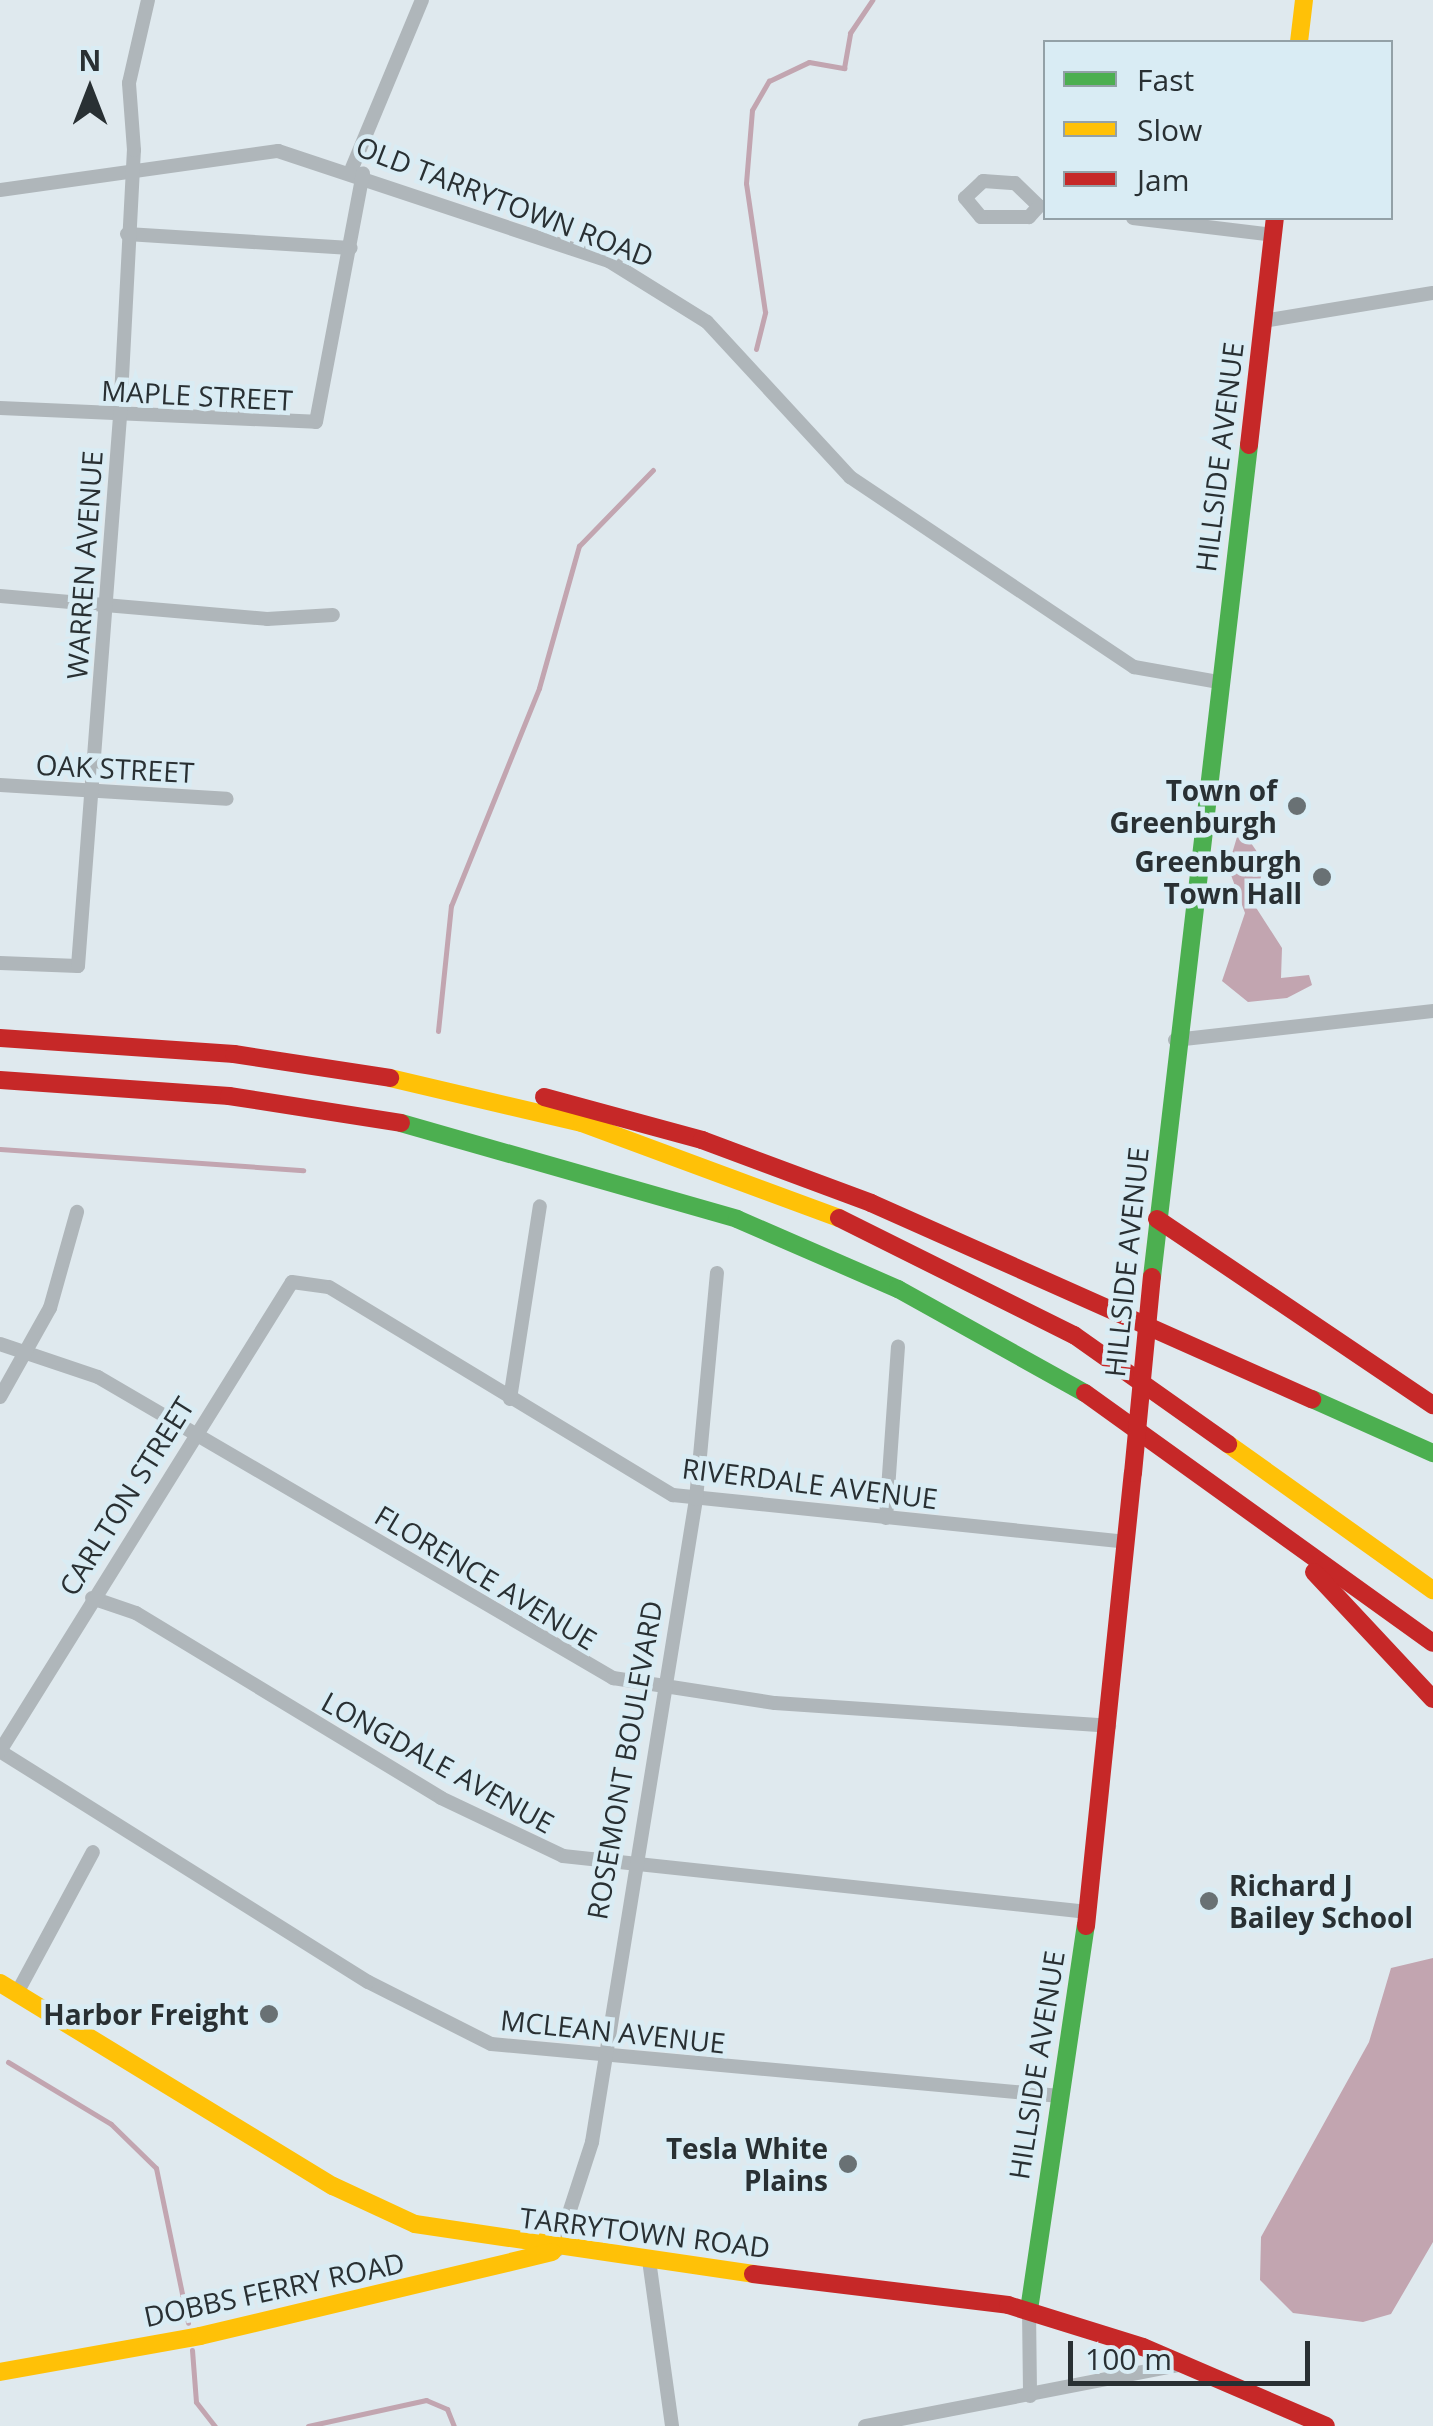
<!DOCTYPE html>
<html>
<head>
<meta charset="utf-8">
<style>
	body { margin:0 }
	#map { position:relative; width:1433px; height:2426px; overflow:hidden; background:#dfe9ee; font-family:"Open Sans",sans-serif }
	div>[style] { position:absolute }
	.water>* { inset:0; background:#c2a5b0 }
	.stream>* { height:5px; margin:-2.5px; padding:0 2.5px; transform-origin:2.5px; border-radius:2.5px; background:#c2a5b0 }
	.street>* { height:14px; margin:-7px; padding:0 7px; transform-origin:7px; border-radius:7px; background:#afb6ba }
	.fast>* { height:18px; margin:-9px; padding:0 9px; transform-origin:9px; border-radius:9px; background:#4caf50 }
	.slow>* { height:18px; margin:-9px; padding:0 9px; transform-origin:9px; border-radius:9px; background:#ffc107 }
	.jam>* { height:18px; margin:-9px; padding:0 9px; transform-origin:9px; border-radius:9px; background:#c62828 }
	.jam-bridge>* { height:18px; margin:-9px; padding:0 9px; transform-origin:9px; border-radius:9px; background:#c62828 }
	.dots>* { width:28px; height:28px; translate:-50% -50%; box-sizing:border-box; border:5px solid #d9ecf4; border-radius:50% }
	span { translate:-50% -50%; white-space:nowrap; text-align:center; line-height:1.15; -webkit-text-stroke:9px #d9ecf4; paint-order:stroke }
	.street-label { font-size:28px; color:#293033 }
	.poi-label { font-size:28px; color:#293033; font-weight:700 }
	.right { translate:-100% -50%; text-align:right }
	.left { translate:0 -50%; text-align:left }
	.legend { position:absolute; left:1043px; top:40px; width:350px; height:180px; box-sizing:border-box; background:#d9ecf4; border:2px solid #93a1a7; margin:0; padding:12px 18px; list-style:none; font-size:30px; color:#293033 }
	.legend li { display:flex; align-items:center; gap:20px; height:50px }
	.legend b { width:50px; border:2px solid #93a1a7 }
	.north { position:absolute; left:40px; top:40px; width:100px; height:100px; -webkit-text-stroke:8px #d9ecf4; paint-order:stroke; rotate:0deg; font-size:28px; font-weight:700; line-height:40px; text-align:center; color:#293033 }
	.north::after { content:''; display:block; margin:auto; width:35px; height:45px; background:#293033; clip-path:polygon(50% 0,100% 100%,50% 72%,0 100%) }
	.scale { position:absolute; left:1068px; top:2341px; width:242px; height:45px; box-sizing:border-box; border:5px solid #293033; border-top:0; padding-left:12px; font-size:30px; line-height:35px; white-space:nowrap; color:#293033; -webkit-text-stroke:8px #d9ecf4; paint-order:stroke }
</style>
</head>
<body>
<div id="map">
	<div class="water">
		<div style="clip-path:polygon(1240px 827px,1264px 862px,1255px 906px,1282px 948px,1281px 978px,1309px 975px,1312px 985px,1287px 998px,1248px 1002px,1222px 981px,1245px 913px,1228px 867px)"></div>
		<div style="clip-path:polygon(1433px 1958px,1433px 2242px,1391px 2314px,1363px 2322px,1293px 2313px,1260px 2280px,1261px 2237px,1369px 2042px,1391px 1968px)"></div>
	</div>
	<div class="stream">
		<div style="left:756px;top:349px;width:38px;rotate:-76deg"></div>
		<div style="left:765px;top:312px;width:130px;rotate:-98.4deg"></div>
		<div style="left:746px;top:183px;width:73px;rotate:-85.3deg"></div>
		<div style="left:752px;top:110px;width:34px;rotate:-60deg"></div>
		<div style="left:769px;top:81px;width:44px;rotate:-25.4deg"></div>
		<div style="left:809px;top:62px;width:36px;rotate:10deg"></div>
		<div style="left:844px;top:68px;width:36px;rotate:-80deg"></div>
		<div style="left:850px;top:33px;width:40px;rotate:-56deg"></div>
		<div style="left:438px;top:1031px;width:126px;rotate:-84.1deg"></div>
		<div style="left:451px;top:906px;width:235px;rotate:-68deg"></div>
		<div style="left:539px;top:688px;width:148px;rotate:-74.3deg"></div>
		<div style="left:579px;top:546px;width:106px;rotate:-45.8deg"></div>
		<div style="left:0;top:1149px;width:304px;rotate:4deg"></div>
		<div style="left:8px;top:2062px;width:120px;rotate:31deg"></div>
		<div style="left:111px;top:2124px;width:63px;rotate:44.4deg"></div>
		<div style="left:156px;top:2168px;width:158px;rotate:78.3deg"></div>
		<div style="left:192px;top:2350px;width:52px;rotate:85.6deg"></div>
		<div style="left:196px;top:2402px;width:31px;rotate:52deg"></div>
		<div style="left:308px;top:2426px;width:121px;rotate:-12.4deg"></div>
		<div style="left:426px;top:2400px;width:23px;rotate:23deg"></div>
		<div style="left:447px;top:2409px;width:18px;rotate:68deg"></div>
	</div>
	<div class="street">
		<div style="left:352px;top:168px;width:182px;rotate:-67.4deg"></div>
		<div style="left:983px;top:181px;width:32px;rotate:4deg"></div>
		<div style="left:1015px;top:183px;width:33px;rotate:44deg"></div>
		<div style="left:1039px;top:206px;width:15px;rotate:132deg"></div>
		<div style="left:1029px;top:217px;width:48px;rotate:180deg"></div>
		<div style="left:981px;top:217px;width:25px;rotate:-130deg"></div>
		<div style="left:965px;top:198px;width:25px;rotate:-43deg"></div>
		<div style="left:0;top:190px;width:281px;rotate:-8deg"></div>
		<div style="left:278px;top:151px;width:349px;rotate:18.4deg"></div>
		<div style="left:609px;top:261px;width:115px;rotate:31.9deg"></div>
		<div style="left:707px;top:322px;width:211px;rotate:47.3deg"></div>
		<div style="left:850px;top:477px;width:342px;rotate:33.8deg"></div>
		<div style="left:1134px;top:667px;width:85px;rotate:10.1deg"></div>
		<div style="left:1133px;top:218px;width:141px;rotate:6.9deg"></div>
		<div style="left:127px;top:234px;width:224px;rotate:3.6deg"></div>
		<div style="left:1263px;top:321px;width:172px;rotate:-9.4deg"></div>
		<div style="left:0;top:408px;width:316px;rotate:2.5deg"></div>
		<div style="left:316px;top:422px;width:253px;rotate:-79.3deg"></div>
		<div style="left:0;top:596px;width:268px;rotate:4.9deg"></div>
		<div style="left:267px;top:619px;width:66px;rotate:-3.5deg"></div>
		<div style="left:0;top:785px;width:227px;rotate:3.5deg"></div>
		<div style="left:0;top:963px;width:78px;rotate:2.2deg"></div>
		<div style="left:78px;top:966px;width:552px;rotate:-85.63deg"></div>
		<div style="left:120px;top:416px;width:266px;rotate:-87deg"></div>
		<div style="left:134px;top:150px;width:67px;rotate:-94.3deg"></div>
		<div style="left:129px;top:83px;width:85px;rotate:-77.1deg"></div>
		<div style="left:1175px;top:1040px;width:260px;rotate:-6.4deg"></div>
		<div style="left:0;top:1344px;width:103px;rotate:18.6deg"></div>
		<div style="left:98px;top:1377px;width:597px;rotate:30.3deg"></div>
		<div style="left:613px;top:1678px;width:164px;rotate:8.8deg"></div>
		<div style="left:775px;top:1703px;width:335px;rotate:3.9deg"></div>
		<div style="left:0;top:1397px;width:102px;rotate:-60.7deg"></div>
		<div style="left:50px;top:1308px;width:100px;rotate:-74.3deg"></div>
		<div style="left:510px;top:1399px;width:195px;rotate:-81.2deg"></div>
		<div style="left:886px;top:1518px;width:172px;rotate:-86deg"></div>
		<div style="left:92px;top:1598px;width:46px;rotate:18.8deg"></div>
		<div style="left:136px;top:1613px;width:357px;rotate:31.2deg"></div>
		<div style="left:441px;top:1798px;width:135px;rotate:25.4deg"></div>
		<div style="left:563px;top:1856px;width:528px;rotate:6.09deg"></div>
		<div style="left:17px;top:1993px;width:160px;rotate:-61.7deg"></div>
		<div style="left:1060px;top:2096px;width:571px;rotate:-174.78deg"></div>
		<div style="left:491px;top:2044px;width:138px;rotate:-153.2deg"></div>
		<div style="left:368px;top:1982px;width:434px;rotate:-147.9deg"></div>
		<div style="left:0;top:1751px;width:552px;rotate:-58.09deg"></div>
		<div style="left:292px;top:1282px;width:37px;rotate:8deg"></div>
		<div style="left:329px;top:1287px;width:402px;rotate:31.2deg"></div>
		<div style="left:673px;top:1495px;width:456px;rotate:5.9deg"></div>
		<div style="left:557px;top:2250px;width:114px;rotate:-72deg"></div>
		<div style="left:592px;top:2142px;width:651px;rotate:-80.81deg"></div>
		<div style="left:696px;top:1499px;width:227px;rotate:-84.7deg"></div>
		<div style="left:649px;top:2260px;width:168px;rotate:82.1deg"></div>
		<div style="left:1029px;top:2310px;width:86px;rotate:89.3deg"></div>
		<div style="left:865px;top:2426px;width:324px;rotate:-11deg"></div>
	</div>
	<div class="fast">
		<div style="left:401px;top:1123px;width:349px;rotate:15.9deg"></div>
		<div style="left:737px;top:1219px;width:176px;rotate:23.5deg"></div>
		<div style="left:898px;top:1289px;width:214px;rotate:29.1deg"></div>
		<div style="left:1152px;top:1277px;width:838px;rotate:-83.35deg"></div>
		<div style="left:1312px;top:1399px;width:133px;rotate:24.1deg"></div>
		<div style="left:1029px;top:2310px;width:388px;rotate:-81.6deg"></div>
	</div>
	<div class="slow">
		<div style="left:1299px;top:42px;width:42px;rotate:-83.2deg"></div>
		<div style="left:390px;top:1078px;width:197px;rotate:13.2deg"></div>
		<div style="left:582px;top:1123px;width:274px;rotate:20.3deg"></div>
		<div style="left:1228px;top:1444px;width:252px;rotate:35.5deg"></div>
		<div style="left:0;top:1983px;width:390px;rotate:31.4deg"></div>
		<div style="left:333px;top:2186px;width:90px;rotate:24.9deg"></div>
		<div style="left:415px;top:2224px;width:342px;rotate:8.4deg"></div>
		<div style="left:0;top:2372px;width:203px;rotate:-10.2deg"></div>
		<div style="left:200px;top:2336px;width:362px;rotate:-13.4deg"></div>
	</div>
	<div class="jam">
		<div style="left:1249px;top:445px;width:228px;rotate:-83.5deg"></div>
		<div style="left:0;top:1038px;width:235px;rotate:3.9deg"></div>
		<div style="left:234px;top:1054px;width:158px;rotate:8.7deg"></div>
		<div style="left:0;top:1080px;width:230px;rotate:4deg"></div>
		<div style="left:229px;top:1096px;width:174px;rotate:8.9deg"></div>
		<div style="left:544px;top:1097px;width:164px;rotate:15.2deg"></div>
		<div style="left:702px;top:1140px;width:180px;rotate:20.4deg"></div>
		<div style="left:871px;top:1203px;width:483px;rotate:24deg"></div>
		<div style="left:839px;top:1218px;width:263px;rotate:26.5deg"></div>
		<div style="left:1074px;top:1335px;width:189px;rotate:35.3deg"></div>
		<div style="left:1157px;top:1219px;width:333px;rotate:34deg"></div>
		<div style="left:1085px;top:1393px;width:428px;rotate:35.7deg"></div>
		<div style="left:1314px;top:1572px;width:174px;rotate:46.9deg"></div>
		<div style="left:1086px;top:1926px;width:455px;rotate:-84.1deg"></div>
		<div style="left:753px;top:2274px;width:257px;rotate:6.9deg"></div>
		<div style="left:1008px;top:2305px;width:141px;rotate:17.3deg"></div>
		<div style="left:1143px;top:2347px;width:199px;rotate:23.3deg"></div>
	</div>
	<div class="jam-bridge">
		<div style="left:1133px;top:1473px;width:197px;rotate:-84.5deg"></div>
	</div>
	<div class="dots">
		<div style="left:1297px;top:806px;background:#697174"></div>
		<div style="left:1322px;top:877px;background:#697174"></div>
		<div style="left:1209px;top:1901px;background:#697174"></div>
		<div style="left:269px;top:2014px;background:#697174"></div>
		<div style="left:848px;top:2164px;background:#697174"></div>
	</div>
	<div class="street-label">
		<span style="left:505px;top:201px;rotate:21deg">OLD TARRYTOWN ROAD</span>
		<span style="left:197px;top:395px;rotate:3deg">MAPLE STREET</span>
		<span style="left:1219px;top:457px;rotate:-83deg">HILLSIDE AVENUE</span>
		<span style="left:84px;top:565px;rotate:-86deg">WARREN AVENUE</span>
		<span style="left:115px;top:768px;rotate:3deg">OAK STREET</span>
		<span style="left:1126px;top:1262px;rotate:-84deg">HILLSIDE AVENUE</span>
		<span style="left:810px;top:1483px;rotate:7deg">RIVERDALE AVENUE</span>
		<span style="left:126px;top:1496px;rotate:-58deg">CARLTON STREET</span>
		<span style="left:486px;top:1577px;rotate:31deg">FLORENCE AVENUE</span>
		<span style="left:624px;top:1760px;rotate:-80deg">ROSEMONT BOULEVARD</span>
		<span style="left:438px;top:1762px;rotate:29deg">LONGDALE AVENUE</span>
		<span style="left:613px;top:2031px;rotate:6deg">MCLEAN AVENUE</span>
		<span style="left:1036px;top:2065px;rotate:-81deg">HILLSIDE AVENUE</span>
		<span style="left:645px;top:2232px;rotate:7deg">TARRYTOWN ROAD</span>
		<span style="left:274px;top:2289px;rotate:-12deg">DOBBS FERRY ROAD</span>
	</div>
	<div class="poi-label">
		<span class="right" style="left:1277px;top:806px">Town of<br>Greenburgh</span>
		<span class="right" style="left:1302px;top:877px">Greenburgh<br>Town Hall</span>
		<span class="left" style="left:1229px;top:1901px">Richard J<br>Bailey School</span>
		<span class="right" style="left:249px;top:2014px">Harbor Freight</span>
		<span class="right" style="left:828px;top:2164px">Tesla White<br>Plains</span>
	</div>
	<ul class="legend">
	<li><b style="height:12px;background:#4caf50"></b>Fast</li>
	<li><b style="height:12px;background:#ffc107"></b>Slow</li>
	<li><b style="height:12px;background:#c62828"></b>Jam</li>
	</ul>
	<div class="north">N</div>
	<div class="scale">100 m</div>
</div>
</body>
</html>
